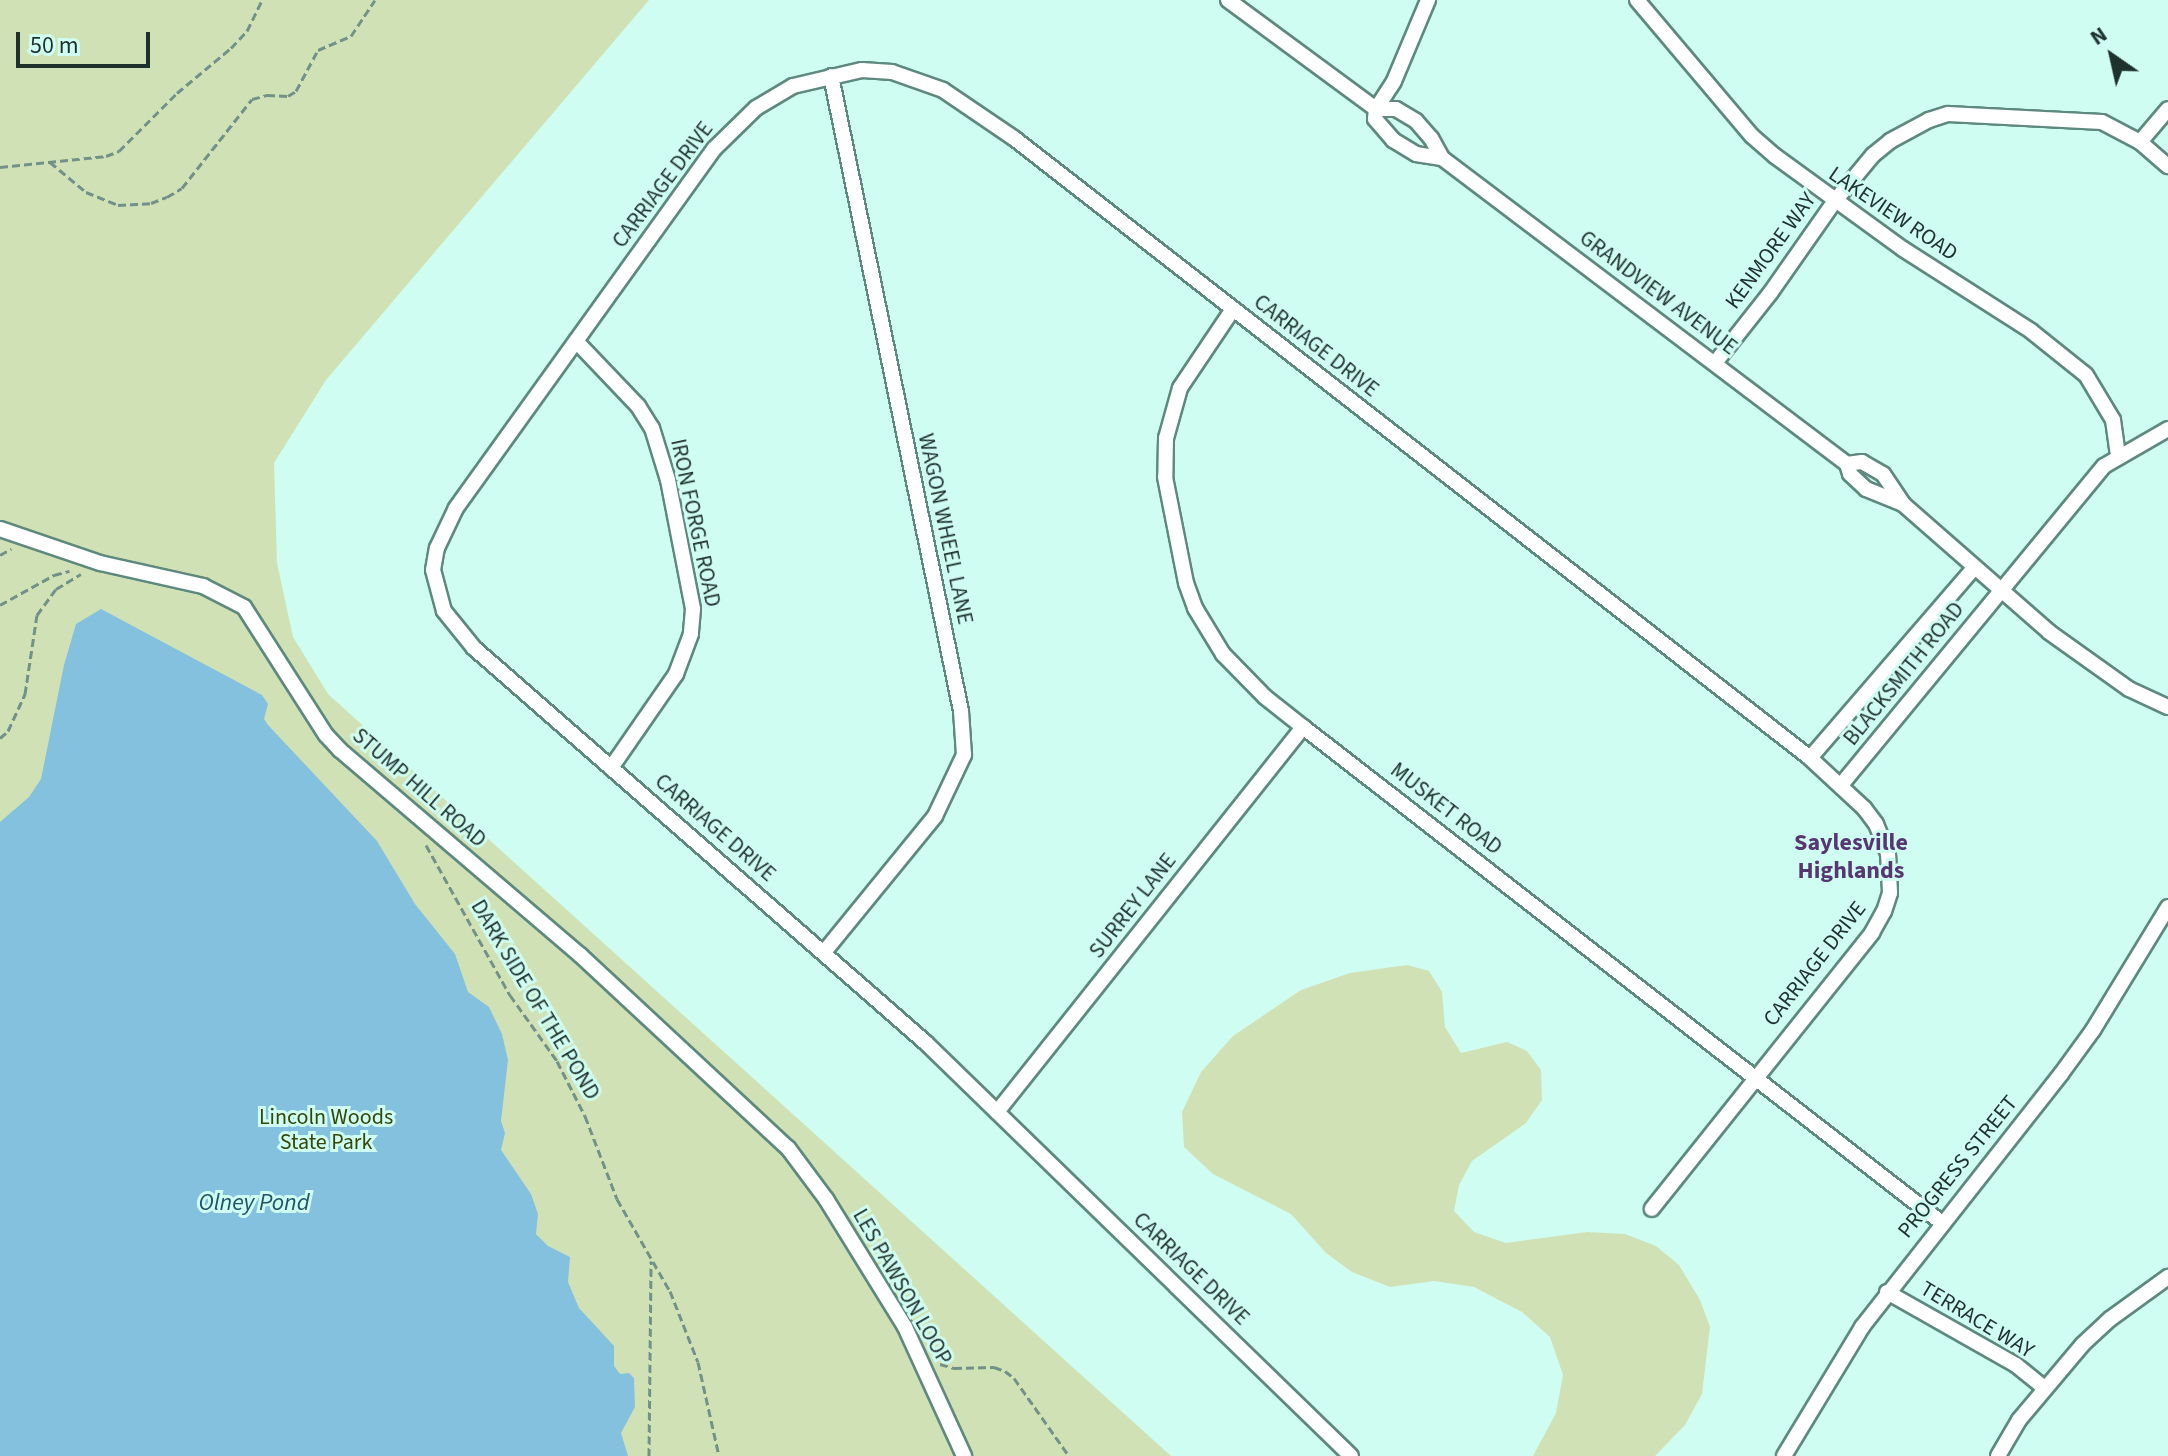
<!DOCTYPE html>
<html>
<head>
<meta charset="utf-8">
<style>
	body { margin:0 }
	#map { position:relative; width:2168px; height:1456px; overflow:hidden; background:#cffdf1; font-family:"Source Sans 3",sans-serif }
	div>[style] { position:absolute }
	.green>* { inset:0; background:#d0e2b5 }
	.water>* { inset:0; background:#83c1df }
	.path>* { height:3px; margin-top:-1.5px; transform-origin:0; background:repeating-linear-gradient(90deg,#729189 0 8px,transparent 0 12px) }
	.roads { filter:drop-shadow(2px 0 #5e897e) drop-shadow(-2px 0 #5e897e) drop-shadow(0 2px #5e897e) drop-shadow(0 -2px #5e897e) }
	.minor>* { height:14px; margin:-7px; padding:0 7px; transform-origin:7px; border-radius:7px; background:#fff }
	span { translate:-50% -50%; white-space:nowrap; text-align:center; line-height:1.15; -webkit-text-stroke:6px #cffdf1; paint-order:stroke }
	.street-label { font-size:22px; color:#1f312c }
	.park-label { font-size:22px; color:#344609 }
	.neighbourhood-label { font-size:24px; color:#573772; font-weight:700 }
	.water-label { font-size:24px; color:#225469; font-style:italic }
	.north { position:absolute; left:2072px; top:16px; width:80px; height:80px; -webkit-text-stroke:6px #cffdf1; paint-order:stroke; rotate:326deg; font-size:22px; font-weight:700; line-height:32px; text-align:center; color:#1f312c }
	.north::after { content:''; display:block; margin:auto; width:28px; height:36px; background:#1f312c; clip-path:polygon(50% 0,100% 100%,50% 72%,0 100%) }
	.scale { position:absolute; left:16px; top:32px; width:134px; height:36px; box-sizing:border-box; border:4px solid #1f312c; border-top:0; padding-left:10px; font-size:24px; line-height:28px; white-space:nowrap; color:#1f312c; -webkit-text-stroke:6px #cffdf1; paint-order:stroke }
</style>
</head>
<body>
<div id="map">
	<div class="green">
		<div style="clip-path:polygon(0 0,649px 0,326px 380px,274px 463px,277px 563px,293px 637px,328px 694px,1171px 1456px,0 1456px)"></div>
		<div style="clip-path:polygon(1407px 965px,1429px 971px,1442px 992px,1445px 1027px,1461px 1053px,1507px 1042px,1527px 1051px,1541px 1070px,1542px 1100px,1526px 1123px,1472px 1161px,1459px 1185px,1454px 1211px,1474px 1232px,1506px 1243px,1587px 1232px,1625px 1234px,1656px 1246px,1679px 1265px,1700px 1300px,1710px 1327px,1702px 1394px,1685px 1425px,1655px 1456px,1533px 1456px,1556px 1413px,1563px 1375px,1550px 1337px,1522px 1312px,1474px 1287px,1434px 1281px,1390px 1287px,1352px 1272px,1326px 1253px,1291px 1214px,1213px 1174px,1184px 1147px,1182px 1112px,1201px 1072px,1233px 1036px,1301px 990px,1350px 973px)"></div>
	</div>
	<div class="water">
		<div style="clip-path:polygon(101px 609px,262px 695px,268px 704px,264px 719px,268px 725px,377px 841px,415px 904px,455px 954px,468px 992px,489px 1007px,502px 1034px,508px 1060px,501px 1121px,505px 1133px,501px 1150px,531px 1194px,538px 1214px,536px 1234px,548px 1246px,570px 1257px,568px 1282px,579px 1308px,614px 1346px,614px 1366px,620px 1374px,629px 1373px,634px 1378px,635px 1407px,621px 1433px,628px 1456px,0 1456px,0 822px,29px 797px,41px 779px,64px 665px,76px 624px)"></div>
	</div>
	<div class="path">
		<div style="left:50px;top:162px;width:47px;rotate:39.8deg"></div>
		<div style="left:86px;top:192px;width:35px;rotate:22deg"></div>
		<div style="left:118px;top:205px;width:33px;rotate:-3deg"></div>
		<div style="left:151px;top:203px;width:17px;rotate:-21deg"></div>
		<div style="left:167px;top:197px;width:17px;rotate:-31deg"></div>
		<div style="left:182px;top:188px;width:113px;rotate:-51.8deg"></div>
		<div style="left:252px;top:99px;width:16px;rotate:-15deg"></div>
		<div style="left:267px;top:95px;width:21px;rotate:3deg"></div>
		<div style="left:288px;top:96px;width:9px;rotate:-32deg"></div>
		<div style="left:296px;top:91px;width:47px;rotate:-61.8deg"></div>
		<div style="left:318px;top:50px;width:36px;rotate:-23deg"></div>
		<div style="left:351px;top:36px;width:43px;rotate:-56.3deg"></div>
		<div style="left:0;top:167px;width:107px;rotate:-5.9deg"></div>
		<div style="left:106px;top:156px;width:14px;rotate:-21deg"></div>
		<div style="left:119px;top:151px;width:82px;rotate:-45deg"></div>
		<div style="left:177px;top:93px;width:70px;rotate:-39.8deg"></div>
		<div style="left:231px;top:48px;width:23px;rotate:-47deg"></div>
		<div style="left:247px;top:31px;width:34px;rotate:-64deg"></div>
		<div style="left:0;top:555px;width:13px;rotate:-29deg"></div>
		<div style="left:0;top:605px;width:62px;rotate:-29.1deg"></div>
		<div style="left:54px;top:575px;width:16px;rotate:-15deg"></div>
		<div style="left:0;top:738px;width:11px;rotate:-41deg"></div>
		<div style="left:8px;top:731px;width:41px;rotate:-65.3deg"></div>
		<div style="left:25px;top:694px;width:80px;rotate:-81.4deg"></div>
		<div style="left:37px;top:615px;width:32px;rotate:-54deg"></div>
		<div style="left:56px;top:589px;width:29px;rotate:-31deg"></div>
		<div style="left:426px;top:845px;width:172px;rotate:60.8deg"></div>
		<div style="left:510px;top:995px;width:81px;rotate:54.5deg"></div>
		<div style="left:557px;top:1061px;width:62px;rotate:63deg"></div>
		<div style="left:585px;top:1116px;width:89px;rotate:68.9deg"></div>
		<div style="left:617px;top:1199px;width:106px;rotate:60.1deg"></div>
		<div style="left:670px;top:1291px;width:76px;rotate:68.5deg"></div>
		<div style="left:698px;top:1362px;width:96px;rotate:77.4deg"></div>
		<div style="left:940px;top:1364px;width:15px;rotate:16deg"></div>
		<div style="left:954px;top:1368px;width:40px;rotate:-1.4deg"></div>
		<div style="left:994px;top:1367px;width:12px;rotate:20deg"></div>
		<div style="left:1005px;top:1371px;width:11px;rotate:38deg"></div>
		<div style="left:1014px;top:1378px;width:95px;rotate:54.8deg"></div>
		<div style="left:649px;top:1456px;width:195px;rotate:-89.4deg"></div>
	</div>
	<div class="roads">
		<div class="minor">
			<div style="left:1228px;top:0;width:184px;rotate:36.4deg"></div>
			<div style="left:1376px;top:109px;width:20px"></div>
			<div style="left:1396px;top:109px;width:23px;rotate:31deg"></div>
			<div style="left:1416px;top:121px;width:23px;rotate:49deg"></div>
			<div style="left:1431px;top:138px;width:23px;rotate:61deg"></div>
			<div style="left:1442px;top:158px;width:508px;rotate:37.07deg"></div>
			<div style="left:1847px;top:464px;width:10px;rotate:73deg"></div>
			<div style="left:1850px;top:474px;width:22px;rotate:43deg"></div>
			<div style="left:1866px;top:489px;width:40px;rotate:22deg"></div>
			<div style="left:1637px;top:0;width:178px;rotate:49.8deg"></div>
			<div style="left:1752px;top:136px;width:30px;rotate:41deg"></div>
			<div style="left:1775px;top:156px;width:158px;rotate:36deg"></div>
			<div style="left:1903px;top:249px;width:152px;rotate:32.6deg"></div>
			<div style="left:2031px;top:331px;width:70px;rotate:38.7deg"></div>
			<div style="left:2086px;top:375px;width:52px;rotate:59deg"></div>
			<div style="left:2113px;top:420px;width:35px;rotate:82deg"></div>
			<div style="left:1376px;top:109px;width:33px;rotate:-57deg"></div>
			<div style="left:1394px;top:81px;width:88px;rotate:-67.2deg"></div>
			<div style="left:1376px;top:109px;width:10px;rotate:96deg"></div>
			<div style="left:1375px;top:119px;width:28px;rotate:49deg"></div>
			<div style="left:1393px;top:140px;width:27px;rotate:31deg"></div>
			<div style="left:1416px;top:154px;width:26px;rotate:9deg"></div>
			<div style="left:2140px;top:142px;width:43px;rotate:-49.7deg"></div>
			<div style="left:1233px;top:309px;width:95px;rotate:123.9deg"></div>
			<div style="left:1180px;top:388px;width:52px;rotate:105.6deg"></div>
			<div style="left:1166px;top:438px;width:39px;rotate:91deg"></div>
			<div style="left:1165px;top:477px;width:108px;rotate:78.8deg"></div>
			<div style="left:1186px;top:583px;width:27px;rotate:70deg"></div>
			<div style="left:1195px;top:608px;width:54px;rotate:58.7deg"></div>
			<div style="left:1223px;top:654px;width:60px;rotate:45.7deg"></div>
			<div style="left:1265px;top:697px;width:48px;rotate:38.3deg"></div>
			<div style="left:1303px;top:727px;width:809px;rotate:37.82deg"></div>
			<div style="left:576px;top:341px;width:90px;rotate:46.4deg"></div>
			<div style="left:638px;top:406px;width:26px;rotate:58deg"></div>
			<div style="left:652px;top:428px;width:54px;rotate:72.9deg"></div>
			<div style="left:668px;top:480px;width:131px;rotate:79deg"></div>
			<div style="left:693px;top:609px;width:25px;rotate:95deg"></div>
			<div style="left:691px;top:634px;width:43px;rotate:110.6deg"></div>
			<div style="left:676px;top:674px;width:114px;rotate:124.7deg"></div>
			<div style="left:1715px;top:363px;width:90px;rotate:-51.7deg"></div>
			<div style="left:1771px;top:292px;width:110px;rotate:-55deg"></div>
			<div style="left:1834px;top:202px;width:61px;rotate:-50.3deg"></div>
			<div style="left:1873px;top:155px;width:22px;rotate:-39deg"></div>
			<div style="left:1890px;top:141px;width:44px;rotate:-28.3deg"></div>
			<div style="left:1929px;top:120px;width:20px;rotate:-18deg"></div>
			<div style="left:1948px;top:114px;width:154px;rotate:3deg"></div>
			<div style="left:2102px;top:122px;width:43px;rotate:27.8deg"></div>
			<div style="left:2140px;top:142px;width:37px;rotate:41deg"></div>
			<div style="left:1847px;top:464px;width:15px;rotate:-8deg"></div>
			<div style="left:1862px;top:462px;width:24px;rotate:30deg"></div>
			<div style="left:1883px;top:474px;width:36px;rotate:56deg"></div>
			<div style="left:1903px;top:504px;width:194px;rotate:41.2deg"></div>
			<div style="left:2049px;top:632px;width:98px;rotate:35.5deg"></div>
			<div style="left:2129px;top:689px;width:43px;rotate:24.8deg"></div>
			<div style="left:0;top:529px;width:106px;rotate:18.8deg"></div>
			<div style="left:100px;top:563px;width:106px;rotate:12.6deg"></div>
			<div style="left:203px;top:586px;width:46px;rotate:27.1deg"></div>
			<div style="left:244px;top:607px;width:152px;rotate:57.4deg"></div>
			<div style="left:326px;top:735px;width:21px;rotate:47deg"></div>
			<div style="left:340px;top:750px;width:316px;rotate:40.5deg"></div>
			<div style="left:580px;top:955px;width:284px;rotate:42.9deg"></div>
			<div style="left:788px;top:1148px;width:64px;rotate:53.3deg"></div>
			<div style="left:826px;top:1199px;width:150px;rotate:58.3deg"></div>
			<div style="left:905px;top:1327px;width:142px;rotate:65.4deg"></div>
			<div style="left:1810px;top:758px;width:251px;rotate:-49.2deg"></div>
			<div style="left:1841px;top:785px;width:413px;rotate:-50.5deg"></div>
			<div style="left:2104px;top:466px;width:74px;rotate:-30deg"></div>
			<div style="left:825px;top:951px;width:174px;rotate:-50.8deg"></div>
			<div style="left:935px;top:816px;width:68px;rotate:-64.6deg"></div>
			<div style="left:964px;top:755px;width:44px;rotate:-93.9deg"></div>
			<div style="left:961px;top:711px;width:648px;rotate:-101.57deg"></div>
			<div style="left:997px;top:1112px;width:492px;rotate:-51.5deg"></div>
			<div style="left:1887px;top:1292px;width:148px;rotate:29.5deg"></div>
			<div style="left:2016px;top:1365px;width:36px;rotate:39deg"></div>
			<div style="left:1351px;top:1456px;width:594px;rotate:-135.82deg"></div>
			<div style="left:925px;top:1042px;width:599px;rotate:-138.86deg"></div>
			<div style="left:474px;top:648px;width:48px;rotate:-129deg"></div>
			<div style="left:444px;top:611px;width:42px;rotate:-105deg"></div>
			<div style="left:433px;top:570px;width:22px;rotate:-80deg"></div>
			<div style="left:437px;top:548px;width:44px;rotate:-64.6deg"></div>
			<div style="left:456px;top:508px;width:442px;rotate:-54.3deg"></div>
			<div style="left:714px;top:149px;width:59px;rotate:-44.3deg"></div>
			<div style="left:756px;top:108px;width:43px;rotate:-30.7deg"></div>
			<div style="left:793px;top:86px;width:71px;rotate:-13.1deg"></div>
			<div style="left:862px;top:70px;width:30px;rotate:4deg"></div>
			<div style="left:892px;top:72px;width:54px;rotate:19.4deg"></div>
			<div style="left:943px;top:90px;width:87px;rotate:34.2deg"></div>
			<div style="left:1015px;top:139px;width:1008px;rotate:37.9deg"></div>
			<div style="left:1810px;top:758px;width:74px;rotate:42.8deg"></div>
			<div style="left:1864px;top:808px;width:20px;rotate:53deg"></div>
			<div style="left:1876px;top:824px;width:31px;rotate:68deg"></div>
			<div style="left:1888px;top:853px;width:40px;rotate:87.1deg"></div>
			<div style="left:1890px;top:893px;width:19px;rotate:108deg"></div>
			<div style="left:1884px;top:911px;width:25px;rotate:119deg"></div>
			<div style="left:1872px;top:933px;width:353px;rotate:128.6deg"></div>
			<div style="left:1784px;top:1456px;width:151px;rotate:-58.8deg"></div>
			<div style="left:1862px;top:1327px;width:322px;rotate:-51.8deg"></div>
			<div style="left:2061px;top:1074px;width:54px;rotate:-54deg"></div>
			<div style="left:2093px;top:1030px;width:144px;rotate:-58.6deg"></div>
			<div style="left:1998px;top:1456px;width:42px;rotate:-59.7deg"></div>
			<div style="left:2019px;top:1420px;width:99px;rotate:-49.9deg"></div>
			<div style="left:2083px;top:1344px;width:37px;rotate:-43deg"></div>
			<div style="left:2110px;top:1319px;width:72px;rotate:-35.9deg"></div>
		</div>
	</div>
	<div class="street-label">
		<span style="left:663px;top:185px;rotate:-53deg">CARRIAGE DRIVE</span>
		<span style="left:1893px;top:214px;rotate:34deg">LAKEVIEW ROAD</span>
		<span style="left:1771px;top:251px;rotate:-54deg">KENMORE WAY</span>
		<span style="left:1658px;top:293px;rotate:37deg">GRANDVIEW AVENUE</span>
		<span style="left:1316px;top:346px;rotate:38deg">CARRIAGE DRIVE</span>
		<span style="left:695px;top:523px;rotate:78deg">IRON FORGE ROAD</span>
		<span style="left:945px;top:529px;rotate:78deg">WAGON WHEEL LANE</span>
		<span style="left:1904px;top:674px;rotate:-51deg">BLACKSMITH ROAD</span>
		<span style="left:419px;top:788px;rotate:41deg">STUMP HILL ROAD</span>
		<span style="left:1446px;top:809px;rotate:38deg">MUSKET ROAD</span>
		<span style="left:715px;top:828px;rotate:41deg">CARRIAGE DRIVE</span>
		<span style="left:1133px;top:906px;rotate:-52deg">SURREY LANE</span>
		<span style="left:1815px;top:964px;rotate:-52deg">CARRIAGE DRIVE</span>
		<span style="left:535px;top:1000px;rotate:59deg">DARK SIDE OF THE POND</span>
		<span style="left:1958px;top:1167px;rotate:-51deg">PROGRESS STREET</span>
		<span style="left:1191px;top:1269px;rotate:44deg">CARRIAGE DRIVE</span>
		<span style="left:902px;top:1287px;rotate:60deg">LES PAWSON LOOP</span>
		<span style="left:1977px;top:1320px;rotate:31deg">TERRACE WAY</span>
	</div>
	<div class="park-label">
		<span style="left:326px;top:1130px">Lincoln Woods<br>State Park</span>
	</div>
	<div class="neighbourhood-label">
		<span style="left:1851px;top:857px">Saylesville<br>Highlands</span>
	</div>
	<div class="water-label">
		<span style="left:254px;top:1203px">Olney Pond</span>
	</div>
	<div class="north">N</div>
	<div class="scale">50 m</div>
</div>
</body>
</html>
